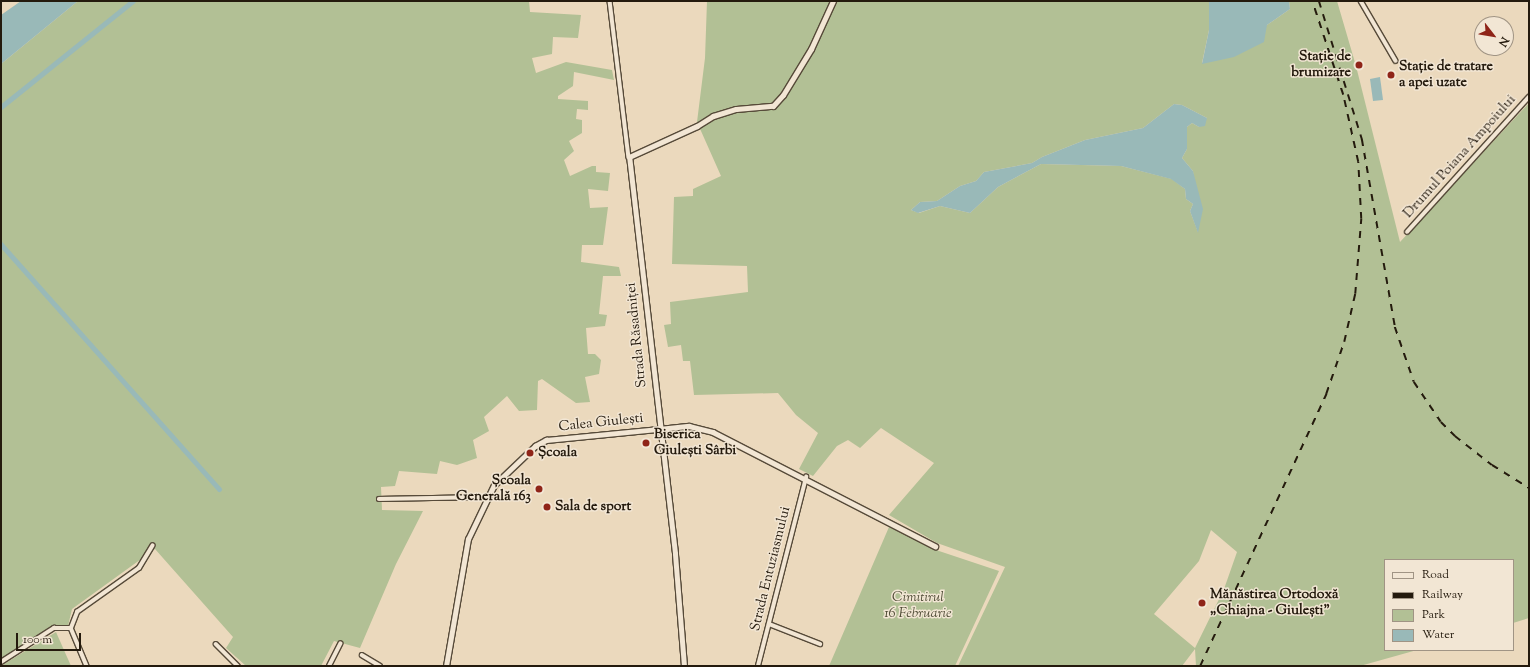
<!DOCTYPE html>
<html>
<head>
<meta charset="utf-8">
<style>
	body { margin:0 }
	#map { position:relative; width:1530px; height:667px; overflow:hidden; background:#ebd9bd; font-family:"Sorts Mill Goudy",serif }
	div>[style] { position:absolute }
	.green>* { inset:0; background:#b2c095 }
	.water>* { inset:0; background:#99b9b8 }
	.canal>* { height:4.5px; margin:-2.25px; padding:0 2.25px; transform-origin:2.25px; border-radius:2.25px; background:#99b9b8 }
	.roads { filter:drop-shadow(1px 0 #564a39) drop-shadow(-1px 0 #564a39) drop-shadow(0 1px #564a39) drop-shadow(0 -1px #564a39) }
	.minor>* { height:3.5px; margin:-1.75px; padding:0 1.75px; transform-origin:1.75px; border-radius:1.75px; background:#f2e6d4 }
	.tertiary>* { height:4.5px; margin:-2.25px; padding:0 2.25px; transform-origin:2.25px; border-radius:2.25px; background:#f2e6d4 }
	.secondary>* { height:5px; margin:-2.5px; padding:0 2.5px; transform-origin:2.5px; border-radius:2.5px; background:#f2e6d4 }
	.rail>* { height:1.5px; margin-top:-0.75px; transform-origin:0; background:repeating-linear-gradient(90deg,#241a0d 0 7px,transparent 0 14px) }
	.dots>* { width:11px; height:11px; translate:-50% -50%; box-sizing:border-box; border:2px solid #f2e6d4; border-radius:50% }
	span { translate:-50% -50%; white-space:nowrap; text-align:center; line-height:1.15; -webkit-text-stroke:3px #f2e6d4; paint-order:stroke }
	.poi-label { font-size:14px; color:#241a0d; font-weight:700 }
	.right { translate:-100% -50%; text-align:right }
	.left { translate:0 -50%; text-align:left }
	.street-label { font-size:14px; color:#241a0d }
	.park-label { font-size:14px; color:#4f4c36; font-style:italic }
	.frame { position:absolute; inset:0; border:2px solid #241a0d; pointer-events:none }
	.legend { position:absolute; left:1384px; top:559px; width:130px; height:92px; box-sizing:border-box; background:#f2e6d4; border:1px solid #a09484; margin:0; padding:5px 7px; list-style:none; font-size:12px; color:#241a0d }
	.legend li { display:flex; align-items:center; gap:8px; height:20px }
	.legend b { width:20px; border:1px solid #a09484 }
	.north { position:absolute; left:1474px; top:16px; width:40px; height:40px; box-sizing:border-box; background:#f2e6d4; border:1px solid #a09484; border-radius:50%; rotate:121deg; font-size:11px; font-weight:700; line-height:16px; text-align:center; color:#241a0d }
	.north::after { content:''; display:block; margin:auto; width:14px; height:18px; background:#8f2418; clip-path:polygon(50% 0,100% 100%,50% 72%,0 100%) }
	.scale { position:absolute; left:16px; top:633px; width:65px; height:18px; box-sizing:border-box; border:2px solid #241a0d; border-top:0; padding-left:5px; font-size:12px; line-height:14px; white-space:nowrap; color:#241a0d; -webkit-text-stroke:3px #f2e6d4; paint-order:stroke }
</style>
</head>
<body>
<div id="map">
	<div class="green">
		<div style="clip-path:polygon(78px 1px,529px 1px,530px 12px,581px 15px,578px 38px,553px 37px,552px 54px,532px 58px,536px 73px,566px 62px,612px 70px,614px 80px,574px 72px,573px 86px,558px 96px,558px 99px,588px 101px,588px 110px,577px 109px,576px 119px,582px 120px,582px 133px,569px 141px,574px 151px,564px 160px,570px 176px,592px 166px,596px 166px,596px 172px,610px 173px,608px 191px,588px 189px,590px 208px,608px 207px,603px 245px,582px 245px,581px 262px,619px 267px,621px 276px,603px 276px,599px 314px,607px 315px,605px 326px,586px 328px,588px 354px,595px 354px,601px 360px,599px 374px,585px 377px,590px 402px,576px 403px,542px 379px,538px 381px,537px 410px,519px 411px,507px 396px,484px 417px,489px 431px,473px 440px,477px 458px,457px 465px,440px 461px,437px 474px,399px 471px,395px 486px,381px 487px,382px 510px,423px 511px,396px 564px,360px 648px,334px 641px,321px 666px,246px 666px,226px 648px,233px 637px,155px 549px,72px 609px,68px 626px,53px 625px,1px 659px,1px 64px)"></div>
		<div style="clip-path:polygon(evenodd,707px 1px,1209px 1px,1209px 30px,1202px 63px,1267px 25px,1290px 9px,1289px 1px,1337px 1px,1356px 66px,1400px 242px,1529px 103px,1529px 618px,1513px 623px,1513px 560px,1385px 560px,1385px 650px,1417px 650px,1360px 666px,1196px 666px,1195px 649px,1182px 666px,958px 666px,1005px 567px,937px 543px,889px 515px,934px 463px,881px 428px,860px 448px,848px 440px,837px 446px,813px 476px,799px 469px,818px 433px,796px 415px,778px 393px,694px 395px,690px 361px,683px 361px,681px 345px,668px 347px,664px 325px,671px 324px,670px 302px,748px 292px,747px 266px,672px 264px,674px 197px,693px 196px,693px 189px,721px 176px,697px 122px,705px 58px,707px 1px,1174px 104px,1182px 105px,1207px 118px,1199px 127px,1192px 123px,1187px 127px,1187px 149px,1182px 158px,1193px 171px,1198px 232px,1190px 211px,1193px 204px,1186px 199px,1185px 189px,1172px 179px,1121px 166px,1041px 164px,998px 187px,970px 213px,940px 206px,919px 213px,911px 210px,920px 202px,937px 201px,960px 186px,976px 181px,984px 172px,1032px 163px,1042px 157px,1085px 140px,1143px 128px,1174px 104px,707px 1px,1211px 530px,1237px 552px,1224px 589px,1195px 648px,1154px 614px,1199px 561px,1211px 530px)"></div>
		<div style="clip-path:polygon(889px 527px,939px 551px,999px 571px,955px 666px,829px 666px)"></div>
		<div style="clip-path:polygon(56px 632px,71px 666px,1px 666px)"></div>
	</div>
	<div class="water">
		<div style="clip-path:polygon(21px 1px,78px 1px,1px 64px,1px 15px)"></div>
		<div style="clip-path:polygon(1209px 1px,1289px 1px,1290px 9px,1267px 25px,1264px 42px,1234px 57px,1202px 64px,1209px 30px)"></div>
		<div style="clip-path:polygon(1380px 77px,1383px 100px,1373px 101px,1370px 79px)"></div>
		<div style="clip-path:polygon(1174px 104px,1182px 105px,1207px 118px,1205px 126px,1199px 127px,1192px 123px,1187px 127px,1187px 149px,1182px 158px,1193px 171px,1203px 209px,1198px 233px,1190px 211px,1193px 204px,1186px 199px,1185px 189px,1171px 179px,1121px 166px,1041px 164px,998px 187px,970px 213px,940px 206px,918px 213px,911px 210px,920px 202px,937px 201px,960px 186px,976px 181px,984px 172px,1032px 163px,1042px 157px,1085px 140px,1143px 128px)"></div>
	</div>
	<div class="canal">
		<div style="left:1px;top:107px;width:169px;rotate:-38.8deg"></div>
		<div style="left:1px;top:244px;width:328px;rotate:48.3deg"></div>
	</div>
	<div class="roads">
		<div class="minor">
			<div style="left:610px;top:1px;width:157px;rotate:83.1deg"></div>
			<div style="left:1361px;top:1px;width:69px;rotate:59.7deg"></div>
			<div style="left:1407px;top:232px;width:182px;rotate:-47.9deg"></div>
			<div style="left:379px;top:499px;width:107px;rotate:-1.1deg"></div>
			<div style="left:769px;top:624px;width:55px;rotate:21.4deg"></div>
			<div style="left:71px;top:628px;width:41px;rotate:67.2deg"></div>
			<div style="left:216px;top:644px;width:31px;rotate:45deg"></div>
			<div style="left:362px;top:655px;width:21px;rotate:31deg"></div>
			<div style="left:1px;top:662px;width:63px;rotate:-32.7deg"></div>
			<div style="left:54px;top:628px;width:17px"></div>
			<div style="left:71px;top:628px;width:17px;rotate:-69deg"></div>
			<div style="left:77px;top:612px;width:76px;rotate:-35.4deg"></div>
			<div style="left:139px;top:568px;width:26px;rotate:-59deg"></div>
			<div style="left:329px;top:666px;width:25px;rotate:-63deg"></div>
			<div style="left:758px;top:666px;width:195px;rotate:-75.7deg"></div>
		</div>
		<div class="tertiary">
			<div style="left:659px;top:429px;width:30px;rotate:-6deg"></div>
			<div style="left:689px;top:426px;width:25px;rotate:14deg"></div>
			<div style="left:713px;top:432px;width:250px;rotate:27.2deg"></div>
		</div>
		<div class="secondary">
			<div style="left:446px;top:666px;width:129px;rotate:-80.2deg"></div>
			<div style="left:468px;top:539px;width:60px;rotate:-64.3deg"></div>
			<div style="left:494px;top:485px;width:57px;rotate:-43.6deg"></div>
			<div style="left:535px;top:446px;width:13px;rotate:-29deg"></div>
			<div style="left:546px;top:440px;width:114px;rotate:-5.6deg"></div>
			<div style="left:684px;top:666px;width:113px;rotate:-94.6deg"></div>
			<div style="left:675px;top:553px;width:399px;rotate:-96.6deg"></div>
			<div style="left:629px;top:157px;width:75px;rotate:-24.5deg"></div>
			<div style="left:697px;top:126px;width:19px;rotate:-32deg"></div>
			<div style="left:713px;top:116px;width:24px;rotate:-17deg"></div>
			<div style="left:736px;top:109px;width:37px;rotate:-5deg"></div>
			<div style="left:773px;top:106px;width:15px;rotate:-48deg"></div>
			<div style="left:783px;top:95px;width:54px;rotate:-58.7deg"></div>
			<div style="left:811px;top:49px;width:53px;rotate:-65.4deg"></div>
		</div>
	</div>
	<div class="rail">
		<div style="left:1319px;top:1px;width:145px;rotate:72.7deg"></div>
		<div style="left:1362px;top:139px;width:191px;rotate:80deg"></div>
		<div style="left:1395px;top:327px;width:58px;rotate:70.9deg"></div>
		<div style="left:1414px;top:382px;width:48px;rotate:56deg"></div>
		<div style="left:1441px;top:422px;width:20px;rotate:45deg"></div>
		<div style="left:1455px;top:436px;width:47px;rotate:38.1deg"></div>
		<div style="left:1492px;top:465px;width:44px;rotate:31.9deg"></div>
		<div style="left:1200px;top:666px;width:300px;rotate:-65.1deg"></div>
		<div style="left:1326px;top:394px;width:55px;rotate:-70.9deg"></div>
		<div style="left:1344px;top:342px;width:49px;rotate:-77.1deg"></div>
		<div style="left:1355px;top:294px;width:75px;rotate:-85.4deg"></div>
		<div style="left:1361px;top:219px;width:57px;rotate:-93deg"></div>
		<div style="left:1358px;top:162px;width:69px;rotate:-102.6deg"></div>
		<div style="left:1343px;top:95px;width:99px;rotate:-108.3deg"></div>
	</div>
	<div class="dots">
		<div style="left:1359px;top:65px;background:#8f2418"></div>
		<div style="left:1391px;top:75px;background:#8f2418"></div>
		<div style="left:646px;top:443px;background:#8f2418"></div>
		<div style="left:530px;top:453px;background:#8f2418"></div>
		<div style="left:539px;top:489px;background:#8f2418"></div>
		<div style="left:547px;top:507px;background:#8f2418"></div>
		<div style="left:1202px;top:603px;background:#8f2418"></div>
	</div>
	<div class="poi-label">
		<span class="right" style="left:1351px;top:65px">Stație de<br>brumizare</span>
		<span class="left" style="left:1399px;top:75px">Stație de tratare<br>a apei uzate</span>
		<span class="left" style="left:654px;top:443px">Biserica<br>Giulești Sârbi</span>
		<span class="left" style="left:538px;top:453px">Școala</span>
		<span class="right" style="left:531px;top:489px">Școala<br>Generală 163</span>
		<span class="left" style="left:555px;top:507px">Sala de sport</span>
		<span class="left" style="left:1210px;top:603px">Mănăstirea Ortodoxă<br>„Chiajna - Giulești”</span>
	</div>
	<div class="street-label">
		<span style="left:1460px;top:157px;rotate:-48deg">Drumul Poiana Ampoiului</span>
		<span style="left:637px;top:335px;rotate:-96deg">Strada Răsadniței</span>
		<span style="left:601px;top:423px;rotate:-6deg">Calea Giulești</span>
		<span style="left:771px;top:569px;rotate:-76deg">Strada Entuziasmului</span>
	</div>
	<div class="park-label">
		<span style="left:918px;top:606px">Cimitirul<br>16 Februarie</span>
	</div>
	<div class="frame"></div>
	<ul class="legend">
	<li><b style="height:5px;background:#f2e6d4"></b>Road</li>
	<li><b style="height:5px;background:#241a0d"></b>Railway</li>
	<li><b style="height:11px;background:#b2c095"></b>Park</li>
	<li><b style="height:11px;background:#99b9b8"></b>Water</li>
	</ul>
	<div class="north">N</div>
	<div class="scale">100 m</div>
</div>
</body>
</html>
